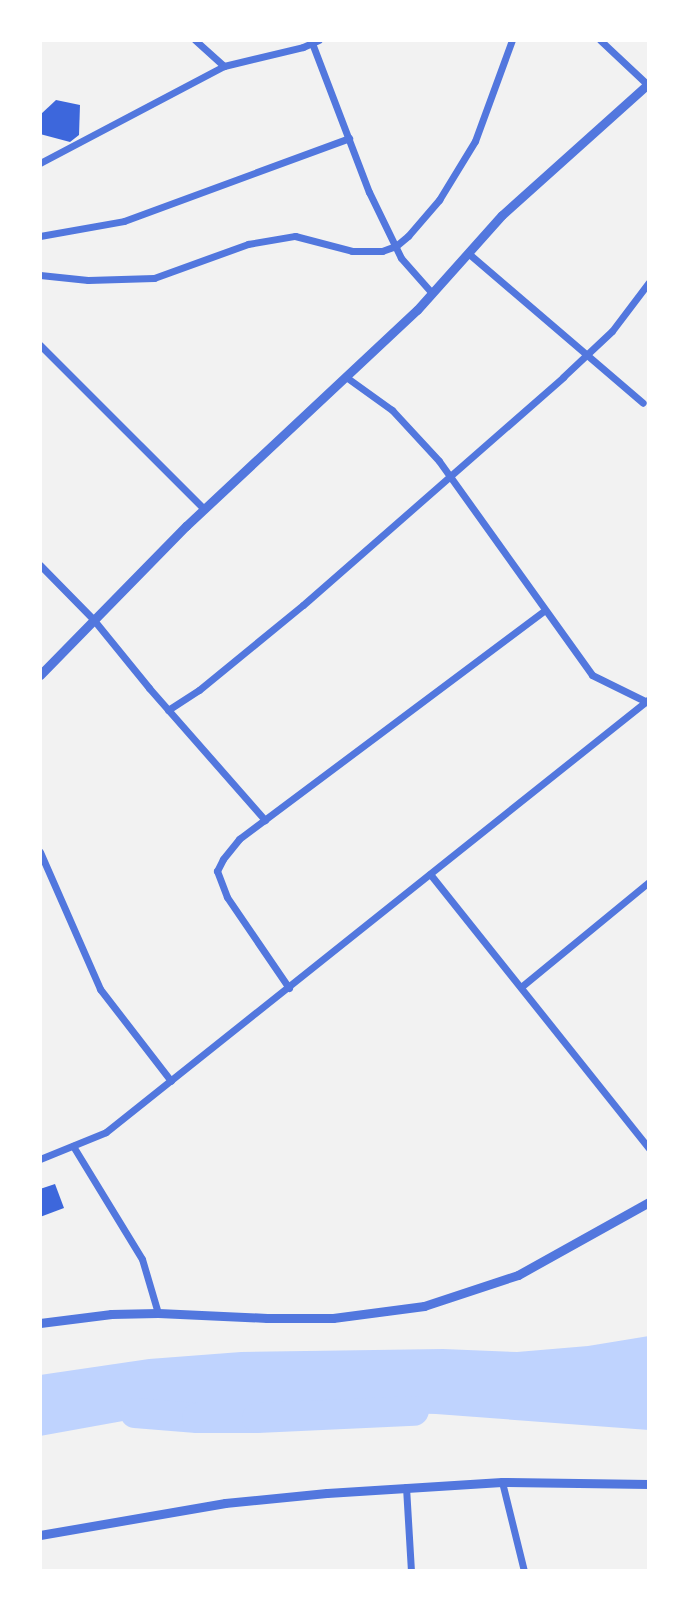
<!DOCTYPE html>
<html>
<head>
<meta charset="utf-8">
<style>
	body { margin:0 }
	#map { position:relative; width:689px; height:1611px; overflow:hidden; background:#f2f2f2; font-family:"Zilla Slab",serif }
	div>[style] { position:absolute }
	.water>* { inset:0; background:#bfd3fe }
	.river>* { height:30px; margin:-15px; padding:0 15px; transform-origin:15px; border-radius:15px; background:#bfd3fe }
	.building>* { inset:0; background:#3d67dc }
	.minor>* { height:7px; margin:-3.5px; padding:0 3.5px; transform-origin:3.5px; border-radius:3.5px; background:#5277de }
	.tertiary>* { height:9px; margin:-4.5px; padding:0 4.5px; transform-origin:4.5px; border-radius:4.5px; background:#5277de }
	span { translate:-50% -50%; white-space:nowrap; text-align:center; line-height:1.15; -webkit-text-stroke:7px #fff; paint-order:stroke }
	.frame { position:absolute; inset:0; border:42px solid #fff; pointer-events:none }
</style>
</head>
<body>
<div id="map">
	<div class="water">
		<div style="clip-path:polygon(649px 1336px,649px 1430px,436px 1414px,288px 1410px,204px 1412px,123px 1421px,40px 1436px,40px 1375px,149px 1359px,241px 1352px,443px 1349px,517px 1352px,588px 1346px)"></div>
	</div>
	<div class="river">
		<div style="left:135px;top:1413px;width:62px;rotate:4.6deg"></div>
		<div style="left:197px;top:1418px;width:60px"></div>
		<div style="left:257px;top:1418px;width:157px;rotate:-2.6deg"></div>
	</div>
	<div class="building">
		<div style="clip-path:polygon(56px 100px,80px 105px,79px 135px,70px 142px,40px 134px,40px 115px)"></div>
		<div style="clip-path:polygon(55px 1184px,64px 1208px,40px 1217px,40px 1189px)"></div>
	</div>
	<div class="minor">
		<div style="left:195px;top:40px;width:39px;rotate:42deg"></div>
		<div style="left:600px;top:40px;width:67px;rotate:43.2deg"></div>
		<div style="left:312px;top:43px;width:160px;rotate:69.1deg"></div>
		<div style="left:369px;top:192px;width:73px;rotate:64.1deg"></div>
		<div style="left:401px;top:258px;width:47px;rotate:48.5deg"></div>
		<div style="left:40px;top:163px;width:208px;rotate:-27.8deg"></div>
		<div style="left:224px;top:66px;width:81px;rotate:-13.5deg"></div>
		<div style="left:303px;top:47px;width:17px;rotate:-24deg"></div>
		<div style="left:40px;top:236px;width:85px;rotate:-10.1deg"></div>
		<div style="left:124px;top:221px;width:240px;rotate:-20.2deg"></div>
		<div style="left:468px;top:253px;width:230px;rotate:40.6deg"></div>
		<div style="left:40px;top:275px;width:48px;rotate:5.9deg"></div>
		<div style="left:88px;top:280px;width:66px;rotate:-1.7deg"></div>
		<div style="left:154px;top:278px;width:100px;rotate:-19.9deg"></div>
		<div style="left:248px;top:244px;width:48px;rotate:-9.7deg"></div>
		<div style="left:295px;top:236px;width:59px;rotate:14.7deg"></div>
		<div style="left:352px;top:251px;width:30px"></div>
		<div style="left:382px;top:251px;width:15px;rotate:-20deg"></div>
		<div style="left:396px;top:246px;width:16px;rotate:-40deg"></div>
		<div style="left:408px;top:236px;width:48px;rotate:-49.3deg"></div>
		<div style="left:439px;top:200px;width:69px;rotate:-58.6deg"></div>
		<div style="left:475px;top:141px;width:108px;rotate:-69.9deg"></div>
		<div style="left:40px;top:345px;width:232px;rotate:45deg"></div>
		<div style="left:346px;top:377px;width:57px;rotate:35.7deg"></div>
		<div style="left:392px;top:410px;width:69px;rotate:47.3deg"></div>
		<div style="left:439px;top:461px;width:263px;rotate:54.4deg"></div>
		<div style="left:592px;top:675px;width:64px;rotate:26.2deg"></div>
		<div style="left:40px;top:565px;width:76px;rotate:45.5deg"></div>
		<div style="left:93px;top:619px;width:89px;rotate:50.9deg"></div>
		<div style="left:149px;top:688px;width:176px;rotate:48.7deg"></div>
		<div style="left:168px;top:710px;width:37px;rotate:-33deg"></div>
		<div style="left:199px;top:690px;width:134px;rotate:-39.3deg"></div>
		<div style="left:303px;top:605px;width:346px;rotate:-41.2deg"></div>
		<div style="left:563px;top:377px;width:67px;rotate:-43.2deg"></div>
		<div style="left:612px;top:331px;width:61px;rotate:-52.9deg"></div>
		<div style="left:40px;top:852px;width:150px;rotate:66.3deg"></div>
		<div style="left:100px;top:989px;width:116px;rotate:52.3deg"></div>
		<div style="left:430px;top:874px;width:351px;rotate:51.4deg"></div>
		<div style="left:521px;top:987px;width:166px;rotate:-39.4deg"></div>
		<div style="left:289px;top:988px;width:110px;rotate:-124.3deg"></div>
		<div style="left:227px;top:897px;width:28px;rotate:-111deg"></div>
		<div style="left:217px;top:871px;width:13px;rotate:-63deg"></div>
		<div style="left:223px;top:859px;width:26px;rotate:-51deg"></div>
		<div style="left:239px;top:839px;width:381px;rotate:-36.8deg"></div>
		<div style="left:73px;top:1146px;width:132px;rotate:58.6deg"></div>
		<div style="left:142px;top:1259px;width:56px;rotate:73.5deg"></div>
		<div style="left:40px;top:1159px;width:71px;rotate:-22.2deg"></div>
		<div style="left:106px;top:1132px;width:695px;rotate:-38.57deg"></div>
		<div style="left:502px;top:1482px;width:92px;rotate:76.1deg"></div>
		<div style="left:406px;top:1487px;width:84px;rotate:86.6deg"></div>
	</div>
	<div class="tertiary">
		<div style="left:40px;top:675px;width:209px;rotate:-45.6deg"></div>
		<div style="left:186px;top:526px;width:316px;rotate:-43.1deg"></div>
		<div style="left:417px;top:310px;width:127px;rotate:-48.2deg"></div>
		<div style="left:502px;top:215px;width:198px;rotate:-41.9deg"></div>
		<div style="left:40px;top:1323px;width:72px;rotate:-7.2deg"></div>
		<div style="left:111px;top:1314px;width:47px;rotate:-1.2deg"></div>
		<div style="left:158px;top:1313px;width:109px;rotate:2.6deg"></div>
		<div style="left:267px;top:1318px;width:66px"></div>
		<div style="left:333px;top:1318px;width:92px;rotate:-7.5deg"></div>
		<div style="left:424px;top:1306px;width:99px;rotate:-18.3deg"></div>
		<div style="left:518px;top:1275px;width:150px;rotate:-29.1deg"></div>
		<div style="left:40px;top:1535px;width:188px;rotate:-9.8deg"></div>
		<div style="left:225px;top:1503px;width:102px;rotate:-5.6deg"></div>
		<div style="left:327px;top:1493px;width:175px;rotate:-3.6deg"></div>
		<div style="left:502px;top:1482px;width:147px;rotate:0.8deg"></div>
	</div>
	<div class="frame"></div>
</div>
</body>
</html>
